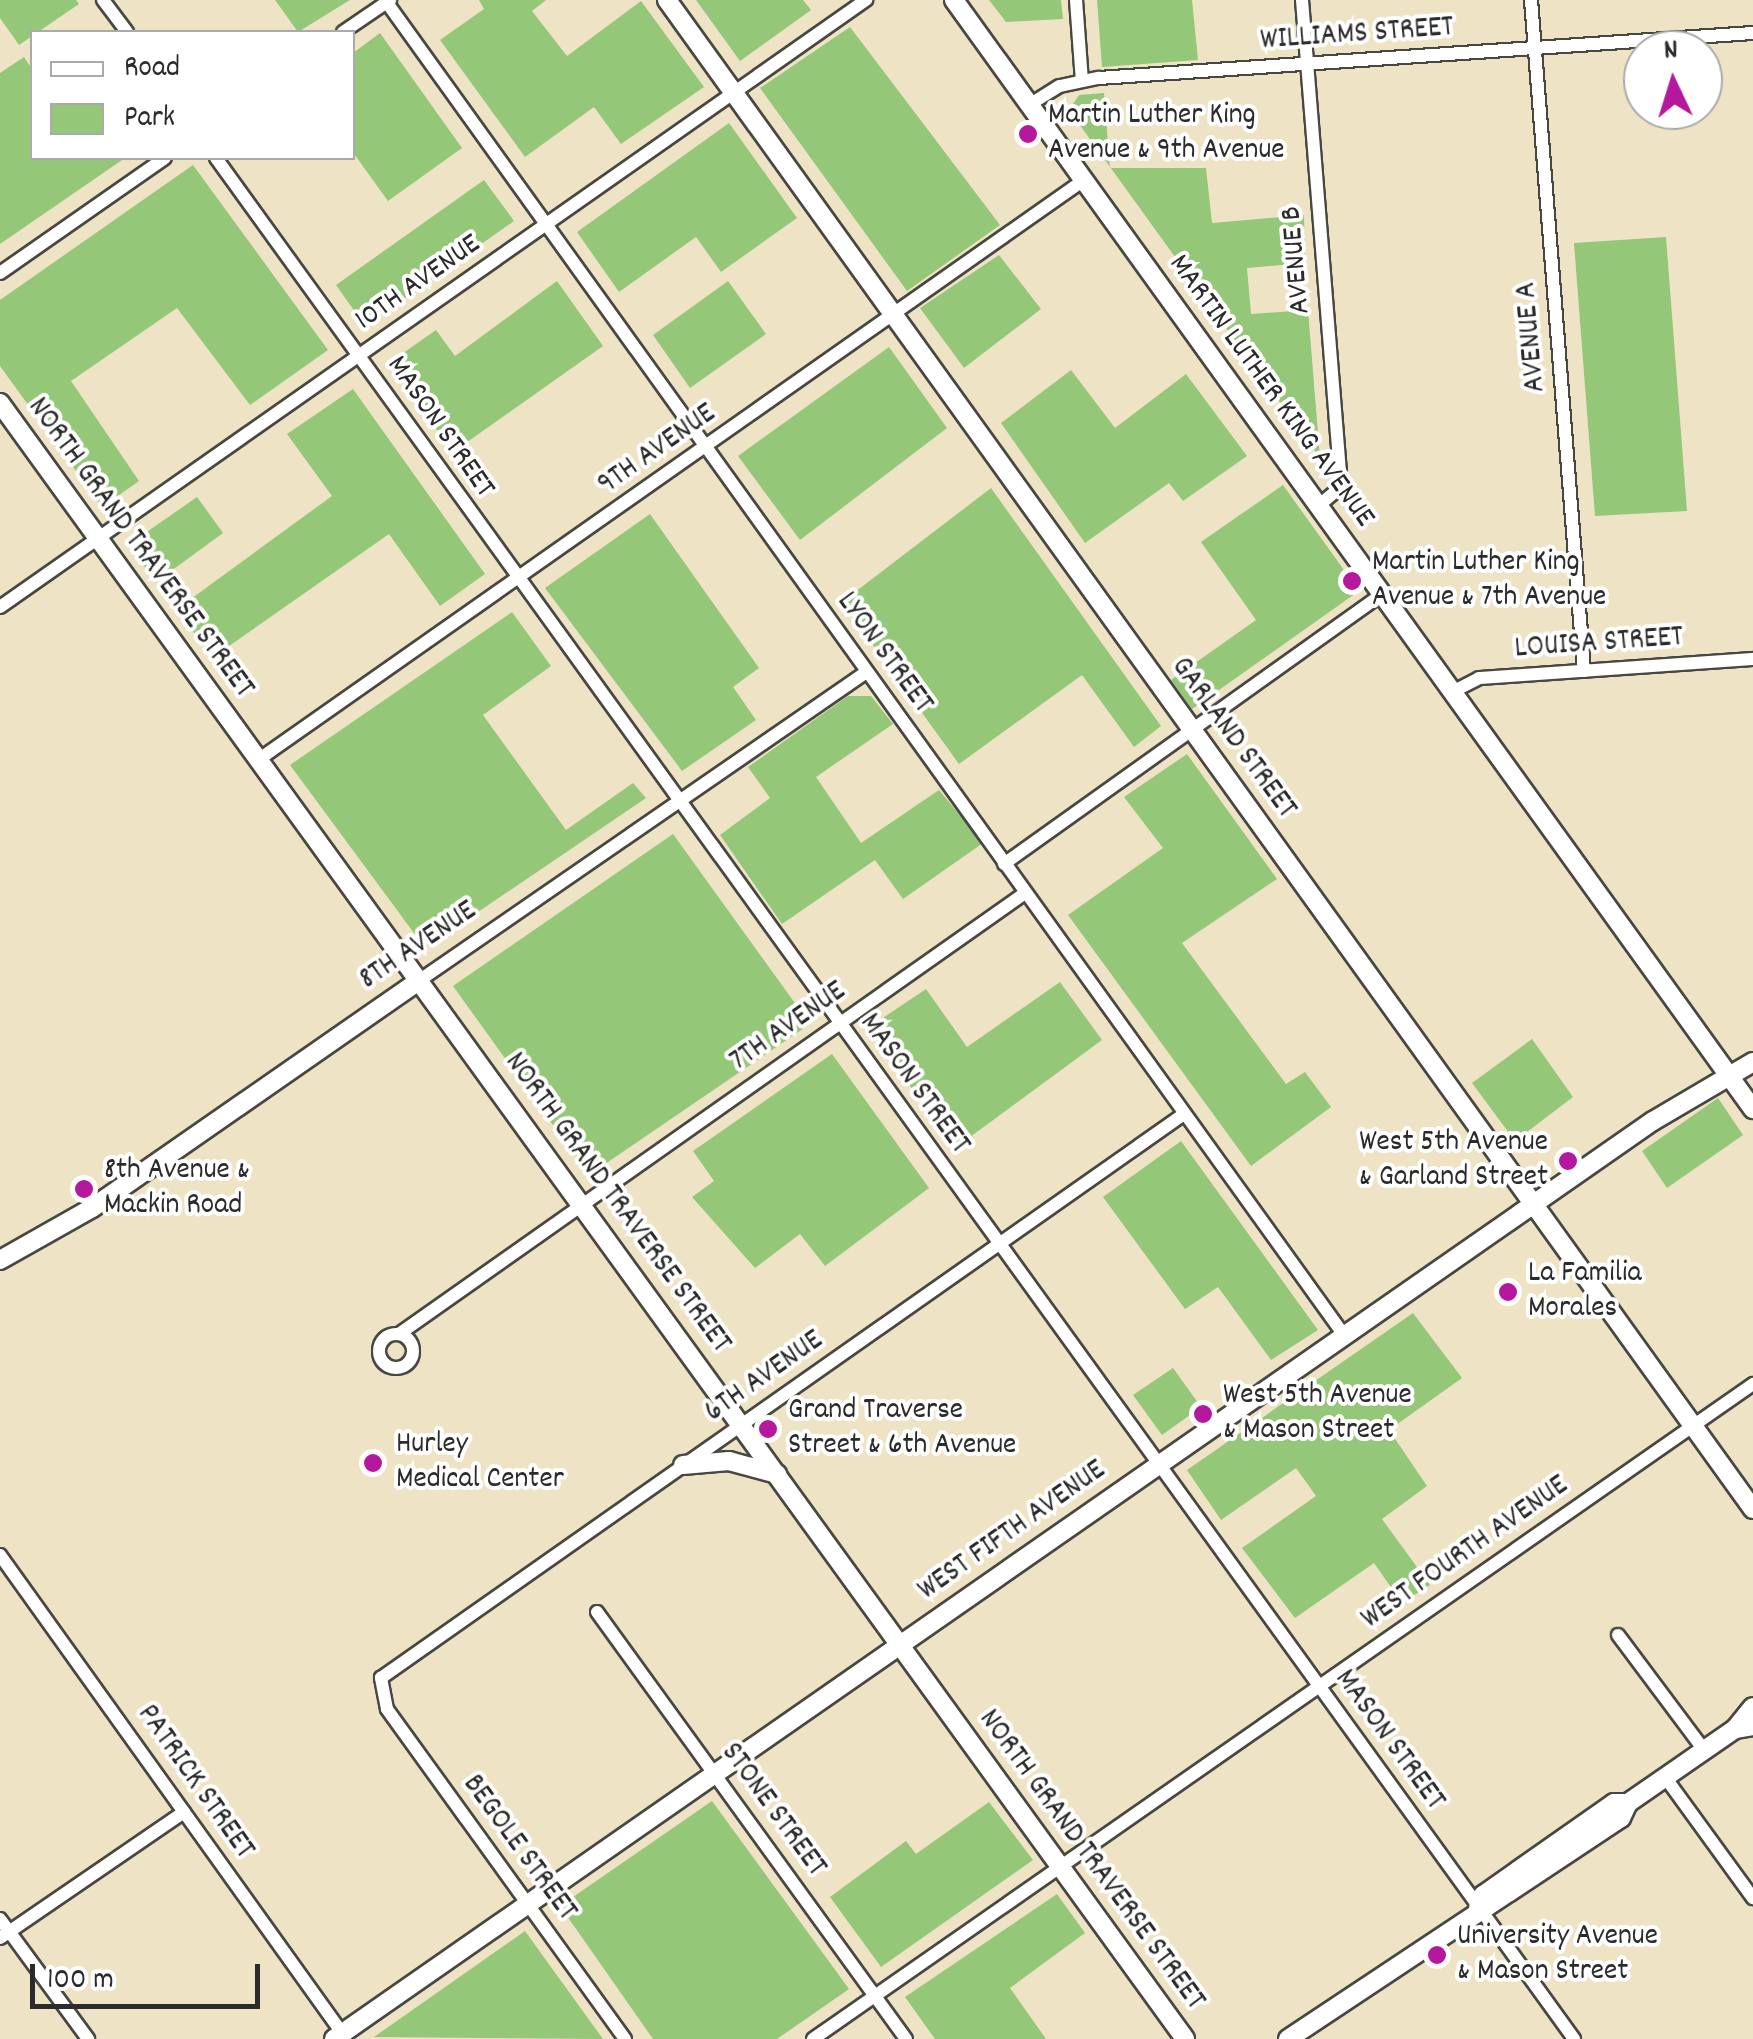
<!DOCTYPE html>
<html>
<head>
<meta charset="utf-8">
<style>
	body { margin:0 }
	#map { position:relative; width:1753px; height:2039px; overflow:hidden; background:#eee3c5; font-family:Dekko,sans-serif }
	div>[style] { position:absolute }
	.green>* { inset:0; background:#94c778 }
	.roads { filter:drop-shadow(2px 0 #484742) drop-shadow(-2px 0 #484742) drop-shadow(0 2px #484742) drop-shadow(0 -2px #484742) }
	.minor>* { height:12px; margin:-6px; padding:0 6px; transform-origin:6px; border-radius:6px; background:#fff }
	.minor>.ring { margin:-6px; padding:0; box-sizing:content-box; background:none; border:12px solid #fff; border-radius:50% }
	.tertiary>* { height:18px; margin:-9px; padding:0 9px; transform-origin:9px; border-radius:9px; background:#fff }
	.secondary>* { height:18px; margin:-9px; padding:0 9px; transform-origin:9px; border-radius:9px; background:#fff }
	.dots>* { width:28px; height:28px; translate:-50% -50%; box-sizing:border-box; border:5px solid #fff; border-radius:50% }
	span { translate:-50% -50%; white-space:nowrap; text-align:center; line-height:1.15; -webkit-text-stroke:8px #fff; paint-order:stroke }
	.street-label { font-size:30px; color:#2b2b2b }
	.poi-label { font-size:30px; color:#2b2b2b }
	.left { translate:0 -50%; text-align:left }
	.right { translate:-100% -50%; text-align:right }
	.legend { position:absolute; left:30px; top:30px; width:325px; height:130px; box-sizing:border-box; background:#fff; border:2px solid #aaa; margin:0; padding:12px 18px; list-style:none; font-size:30px; color:#2b2b2b }
	.legend li { display:flex; align-items:center; gap:20px; height:50px }
	.legend b { width:50px; border:2px solid #aaa }
	.north { position:absolute; left:1623px; top:30px; width:100px; height:100px; box-sizing:border-box; background:#fff; border:2px solid #aaa; border-radius:50%; rotate:356deg; font-size:28px; font-weight:700; line-height:40px; text-align:center; color:#2b2b2b }
	.north::after { content:''; display:block; margin:auto; width:35px; height:45px; background:#b5179e; clip-path:polygon(50% 0,100% 100%,50% 72%,0 100%) }
	.scale { position:absolute; left:30px; top:1964px; width:230px; height:45px; box-sizing:border-box; border:5px solid #2b2b2b; border-top:0; padding-left:12px; font-size:30px; line-height:35px; white-space:nowrap; color:#2b2b2b; -webkit-text-stroke:8px #fff; paint-order:stroke }
</style>
</head>
<body>
<div id="map">
	<div class="green">
		<div style="clip-path:polygon(0 0,76px 0,79px 4px,19px 45px,0 18px)"></div>
		<div style="clip-path:polygon(275px 0,350px 0,298px 32px)"></div>
		<div style="clip-path:polygon(479px 0,546px 0,532px 11px,567px 56px,641px 1px,704px 87px,621px 144px,594px 107px,525px 157px,440px 40px,484px 9px)"></div>
		<div style="clip-path:polygon(696px 0,803px 0,811px 10px,740px 61px)"></div>
		<div style="clip-path:polygon(989px 0,1061px 0,1063px 19px,1006px 22px)"></div>
		<div style="clip-path:polygon(1097px 0,1192px 0,1198px 60px,1102px 67px)"></div>
		<div style="clip-path:polygon(850px 27px,1000px 225px,907px 291px,760px 88px)"></div>
		<div style="clip-path:polygon(380px 33px,462px 148px,388px 201px,352px 151px,353px 53px)"></div>
		<div style="clip-path:polygon(24px 57px,32px 69px,32px 158px,125px 158px,0 244px,0 73px)"></div>
		<div style="clip-path:polygon(1104px 93px,1110px 168px,1206px 168px,1212px 223px,1304px 215px,1305px 263px,1247px 268px,1251px 314px,1308px 310px,1320px 458px,1069px 110px,1079px 95px)"></div>
		<div style="clip-path:polygon(729px 123px,797px 218px,721px 272px,696px 237px,619px 292px,577px 232px)"></div>
		<div style="clip-path:polygon(193px 165px,328px 350px,250px 405px,177px 308px,71px 381px,139px 481px,102px 507px,0 366px,0 300px)"></div>
		<div style="clip-path:polygon(484px 180px,514px 221px,365px 326px,336px 285px)"></div>
		<div style="clip-path:polygon(1666px 237px,1687px 511px,1595px 516px,1574px 243px)"></div>
		<div style="clip-path:polygon(999px 255px,1041px 309px,964px 368px,920px 308px)"></div>
		<div style="clip-path:polygon(557px 281px,603px 346px,453px 452px,389px 363px,436px 330px,455px 356px)"></div>
		<div style="clip-path:polygon(728px 281px,766px 334px,690px 388px,653px 335px)"></div>
		<div style="clip-path:polygon(889px 347px,947px 428px,800px 540px,738px 456px)"></div>
		<div style="clip-path:polygon(1071px 370px,1115px 428px,1186px 374px,1247px 456px,1183px 501px,1169px 483px,1085px 543px,1001px 423px)"></div>
		<div style="clip-path:polygon(353px 389px,485px 574px,440px 606px,389px 534px,212px 658px,177px 609px,332px 496px,287px 434px)"></div>
		<div style="clip-path:polygon(1283px 485px,1359px 591px,1192px 709px,1171px 680px,1256px 620px,1201px 542px)"></div>
		<div style="clip-path:polygon(991px 488px,1161px 726px,1134px 747px,1082px 675px,959px 764px,842px 602px)"></div>
		<div style="clip-path:polygon(197px 497px,223px 533px,156px 582px,128px 545px)"></div>
		<div style="clip-path:polygon(650px 514px,759px 668px,733px 687px,756px 720px,682px 771px,545px 588px)"></div>
		<div style="clip-path:polygon(512px 612px,551px 666px,483px 715px,566px 830px,633px 783px,646px 798px,425px 948px,290px 765px)"></div>
		<div style="clip-path:polygon(848px 696px,871px 696px,893px 724px,816px 777px,861px 843px,939px 790px,983px 843px,903px 899px,875px 860px,782px 924px,720px 835px,770px 798px,748px 767px)"></div>
		<div style="clip-path:polygon(1187px 754px,1277px 879px,1182px 943px,1286px 1084px,1305px 1072px,1331px 1107px,1251px 1166px,1068px 915px,1163px 848px,1124px 797px)"></div>
		<div style="clip-path:polygon(673px 834px,810px 1024px,589px 1175px,453px 986px)"></div>
		<div style="clip-path:polygon(1060px 982px,1102px 1040px,955px 1148px,868px 1028px,926px 989px,967px 1047px)"></div>
		<div style="clip-path:polygon(1532px 1039px,1573px 1097px,1515px 1141px,1472px 1083px)"></div>
		<div style="clip-path:polygon(832px 1054px,929px 1188px,825px 1266px,800px 1234px,755px 1268px,692px 1197px,714px 1181px,693px 1151px)"></div>
		<div style="clip-path:polygon(1718px 1098px,1743px 1135px,1667px 1188px,1642px 1151px)"></div>
		<div style="clip-path:polygon(1181px 1141px,1318px 1330px,1271px 1360px,1218px 1287px,1185px 1309px,1103px 1197px)"></div>
		<div style="clip-path:polygon(1413px 1313px,1462px 1378px,1389px 1430px,1427px 1486px,1382px 1519px,1430px 1585px,1402px 1603px,1374px 1563px,1295px 1618px,1242px 1548px,1316px 1496px,1296px 1468px,1221px 1520px,1187px 1470px)"></div>
		<div style="clip-path:polygon(1173px 1368px,1201px 1407px,1162px 1435px,1133px 1395px)"></div>
		<div style="clip-path:polygon(712px 1801px,849px 1989px,777px 2039px,653px 2039px,560px 1906px)"></div>
		<div style="clip-path:polygon(989px 1802px,1033px 1860px,881px 1967px,830px 1897px,906px 1841px,916px 1854px)"></div>
		<div style="clip-path:polygon(1057px 1894px,1085px 1933px,1010px 1988px,1046px 2039px,935px 2039px,905px 1997px)"></div>
		<div style="clip-path:polygon(525px 1931px,603px 2039px,374px 2037px)"></div>
	</div>
	<div class="roads">
		<div class="minor">
			<div style="left:103px;top:0;width:40px;rotate:53deg"></div>
			<div style="left:385px;top:0;width:1644px;rotate:54.31deg"></div>
			<div style="left:1076px;top:0;width:81px;rotate:85.8deg"></div>
			<div style="left:1302px;top:0;width:473px;rotate:85.4deg"></div>
			<div style="left:1340px;top:471px;width:20px;rotate:101deg"></div>
			<div style="left:1336px;top:491px;width:23px;rotate:140deg"></div>
			<div style="left:1531px;top:0;width:673px;rotate:85.48deg"></div>
			<div style="left:343px;top:32px;width:57px;rotate:-34.2deg"></div>
			<div style="left:1029px;top:105px;width:36px;rotate:-32deg"></div>
			<div style="left:1060px;top:86px;width:40px;rotate:-12deg"></div>
			<div style="left:1099px;top:78px;width:656px;rotate:-3.94deg"></div>
			<div style="left:216px;top:158px;width:2320px;rotate:54.17deg"></div>
			<div style="left:0;top:273px;width:201px;rotate:-34.9deg"></div>
			<div style="left:0;top:607px;width:1058px;rotate:-35.03deg"></div>
			<div style="left:1452px;top:692px;width:30px;rotate:-27deg"></div>
			<div style="left:1479px;top:678px;width:275px;rotate:-4deg"></div>
			<div style="left:258px;top:760px;width:1009px;rotate:-35.08deg"></div>
			<div style="left:1004px;top:864px;width:465px;rotate:-35.5deg"></div>
			<div style="left:420px;top:980px;width:541px;rotate:-34.6deg"></div>
			<div class="ring" style="left:379px;top:1334px;width:22px;height:22px"></div>
			<div style="left:399px;top:1334px;width:766px;rotate:-35.16deg"></div>
			<div style="left:0;top:1555px;width:593px;rotate:54.41deg"></div>
			<div style="left:597px;top:1612px;width:527px;rotate:54.11deg"></div>
			<div style="left:1618px;top:1635px;width:144px;rotate:53.2deg"></div>
			<div style="left:1665px;top:1777px;width:150px;rotate:54deg"></div>
			<div style="left:0;top:1919px;width:149px;rotate:53.7deg"></div>
			<div style="left:0;top:1938px;width:223px;rotate:-34.4deg"></div>
			<div style="left:625px;top:2039px;width:407px;rotate:-125.8deg"></div>
			<div style="left:387px;top:1709px;width:32px;rotate:-101deg"></div>
			<div style="left:381px;top:1678px;width:981px;rotate:-35.08deg"></div>
			<div style="left:813px;top:2039px;width:1146px;rotate:-34.87deg"></div>
		</div>
		<div class="tertiary">
			<div style="left:667px;top:0;width:1859px;rotate:54.26deg"></div>
			<div style="left:0;top:403px;width:2020px;rotate:54.08deg"></div>
			<div style="left:0;top:1260px;width:106px;rotate:-29.5deg"></div>
			<div style="left:92px;top:1208px;width:399px;rotate:-34.8deg"></div>
			<div style="left:683px;top:1465px;width:46px;rotate:-5deg"></div>
			<div style="left:729px;top:1461px;width:50px;rotate:15.2deg"></div>
			<div style="left:1735px;top:1729px;width:28px;rotate:-51deg"></div>
			<div style="left:1478px;top:1908px;width:14px;rotate:-69deg"></div>
			<div style="left:1483px;top:1895px;width:160px;rotate:-35.1deg"></div>
			<div style="left:1614px;top:1803px;width:14px"></div>
			<div style="left:1628px;top:1803px;width:130px;rotate:-34.7deg"></div>
			<div style="left:1735px;top:1729px;width:18px;rotate:-9deg"></div>
			<div style="left:1288px;top:2039px;width:400px;rotate:-33.6deg"></div>
			<div style="left:1621px;top:1818px;width:17px;rotate:-65deg"></div>
		</div>
		<div class="secondary">
			<div style="left:954px;top:0;width:1367px;rotate:54.23deg"></div>
			<div style="left:334px;top:2039px;width:1607px;rotate:-34.84deg"></div>
			<div style="left:1653px;top:1121px;width:116px;rotate:-30.5deg"></div>
		</div>
	</div>
	<div class="dots">
		<div style="left:1028px;top:134px;background:#b5179e"></div>
		<div style="left:1352px;top:581px;background:#b5179e"></div>
		<div style="left:1568px;top:1161px;background:#b5179e"></div>
		<div style="left:84px;top:1189px;background:#b5179e"></div>
		<div style="left:1508px;top:1292px;background:#b5179e"></div>
		<div style="left:1203px;top:1414px;background:#b5179e"></div>
		<div style="left:768px;top:1429px;background:#b5179e"></div>
		<div style="left:373px;top:1463px;background:#b5179e"></div>
		<div style="left:1437px;top:1955px;background:#b5179e"></div>
	</div>
	<div class="street-label">
		<span style="left:1357px;top:36px;rotate:-4deg">WILLIAMS STREET</span>
		<span style="left:1298px;top:260px;rotate:-95deg">AVENUE B</span>
		<span style="left:419px;top:284px;rotate:-35deg">10TH AVENUE</span>
		<span style="left:1533px;top:337px;rotate:-95deg">AVENUE A</span>
		<span style="left:1270px;top:392px;rotate:54deg">MARTIN LUTHER KING AVENUE</span>
		<span style="left:439px;top:428px;rotate:55deg">MASON STREET</span>
		<span style="left:658px;top:451px;rotate:-35deg">9TH AVENUE</span>
		<span style="left:139px;top:549px;rotate:54deg">NORTH GRAND TRAVERSE STREET</span>
		<span style="left:1599px;top:645px;rotate:-4deg">LOUISA STREET</span>
		<span style="left:883px;top:654px;rotate:54deg">LYON STREET</span>
		<span style="left:1232px;top:739px;rotate:54deg">GARLAND STREET</span>
		<span style="left:419px;top:947px;rotate:-34deg">8TH AVENUE</span>
		<span style="left:789px;top:1028px;rotate:-35deg">7TH AVENUE</span>
		<span style="left:913px;top:1085px;rotate:54deg">MASON STREET</span>
		<span style="left:616px;top:1204px;rotate:54deg">NORTH GRAND TRAVERSE STREET</span>
		<span style="left:765px;top:1378px;rotate:-35deg">6TH AVENUE</span>
		<span style="left:1013px;top:1532px;rotate:-35deg">WEST FIFTH AVENUE</span>
		<span style="left:1466px;top:1554px;rotate:-35deg">WEST FOURTH AVENUE</span>
		<span style="left:1388px;top:1741px;rotate:54deg">MASON STREET</span>
		<span style="left:194px;top:1783px;rotate:55deg">PATRICK STREET</span>
		<span style="left:772px;top:1811px;rotate:54deg">STONE STREET</span>
		<span style="left:518px;top:1849px;rotate:54deg">BEGOLE STREET</span>
		<span style="left:1090px;top:1861px;rotate:54deg">NORTH GRAND TRAVERSE STREET</span>
	</div>
	<div class="poi-label">
		<span class="left" style="left:1048px;top:134px">Martin Luther King<br>Avenue &amp; 9th Avenue</span>
		<span class="left" style="left:1372px;top:581px">Martin Luther King<br>Avenue &amp; 7th Avenue</span>
		<span class="right" style="left:1548px;top:1161px">West 5th Avenue<br>&amp; Garland Street</span>
		<span class="left" style="left:104px;top:1189px">8th Avenue &amp;<br>Mackin Road</span>
		<span class="left" style="left:1528px;top:1292px">La Familia<br>Morales</span>
		<span class="left" style="left:1223px;top:1414px">West 5th Avenue<br>&amp; Mason Street</span>
		<span class="left" style="left:788px;top:1429px">Grand Traverse<br>Street &amp; 6th Avenue</span>
		<span class="left" style="left:396px;top:1463px">Hurley<br>Medical Center</span>
		<span class="left" style="left:1457px;top:1955px">University Avenue<br>&amp; Mason Street</span>
	</div>
	<ul class="legend">
	<li><b style="height:12px;background:#fff"></b>Road</li>
	<li><b style="height:28px;background:#94c778"></b>Park</li>
	</ul>
	<div class="north">N</div>
	<div class="scale">100 m</div>
</div>
</body>
</html>
